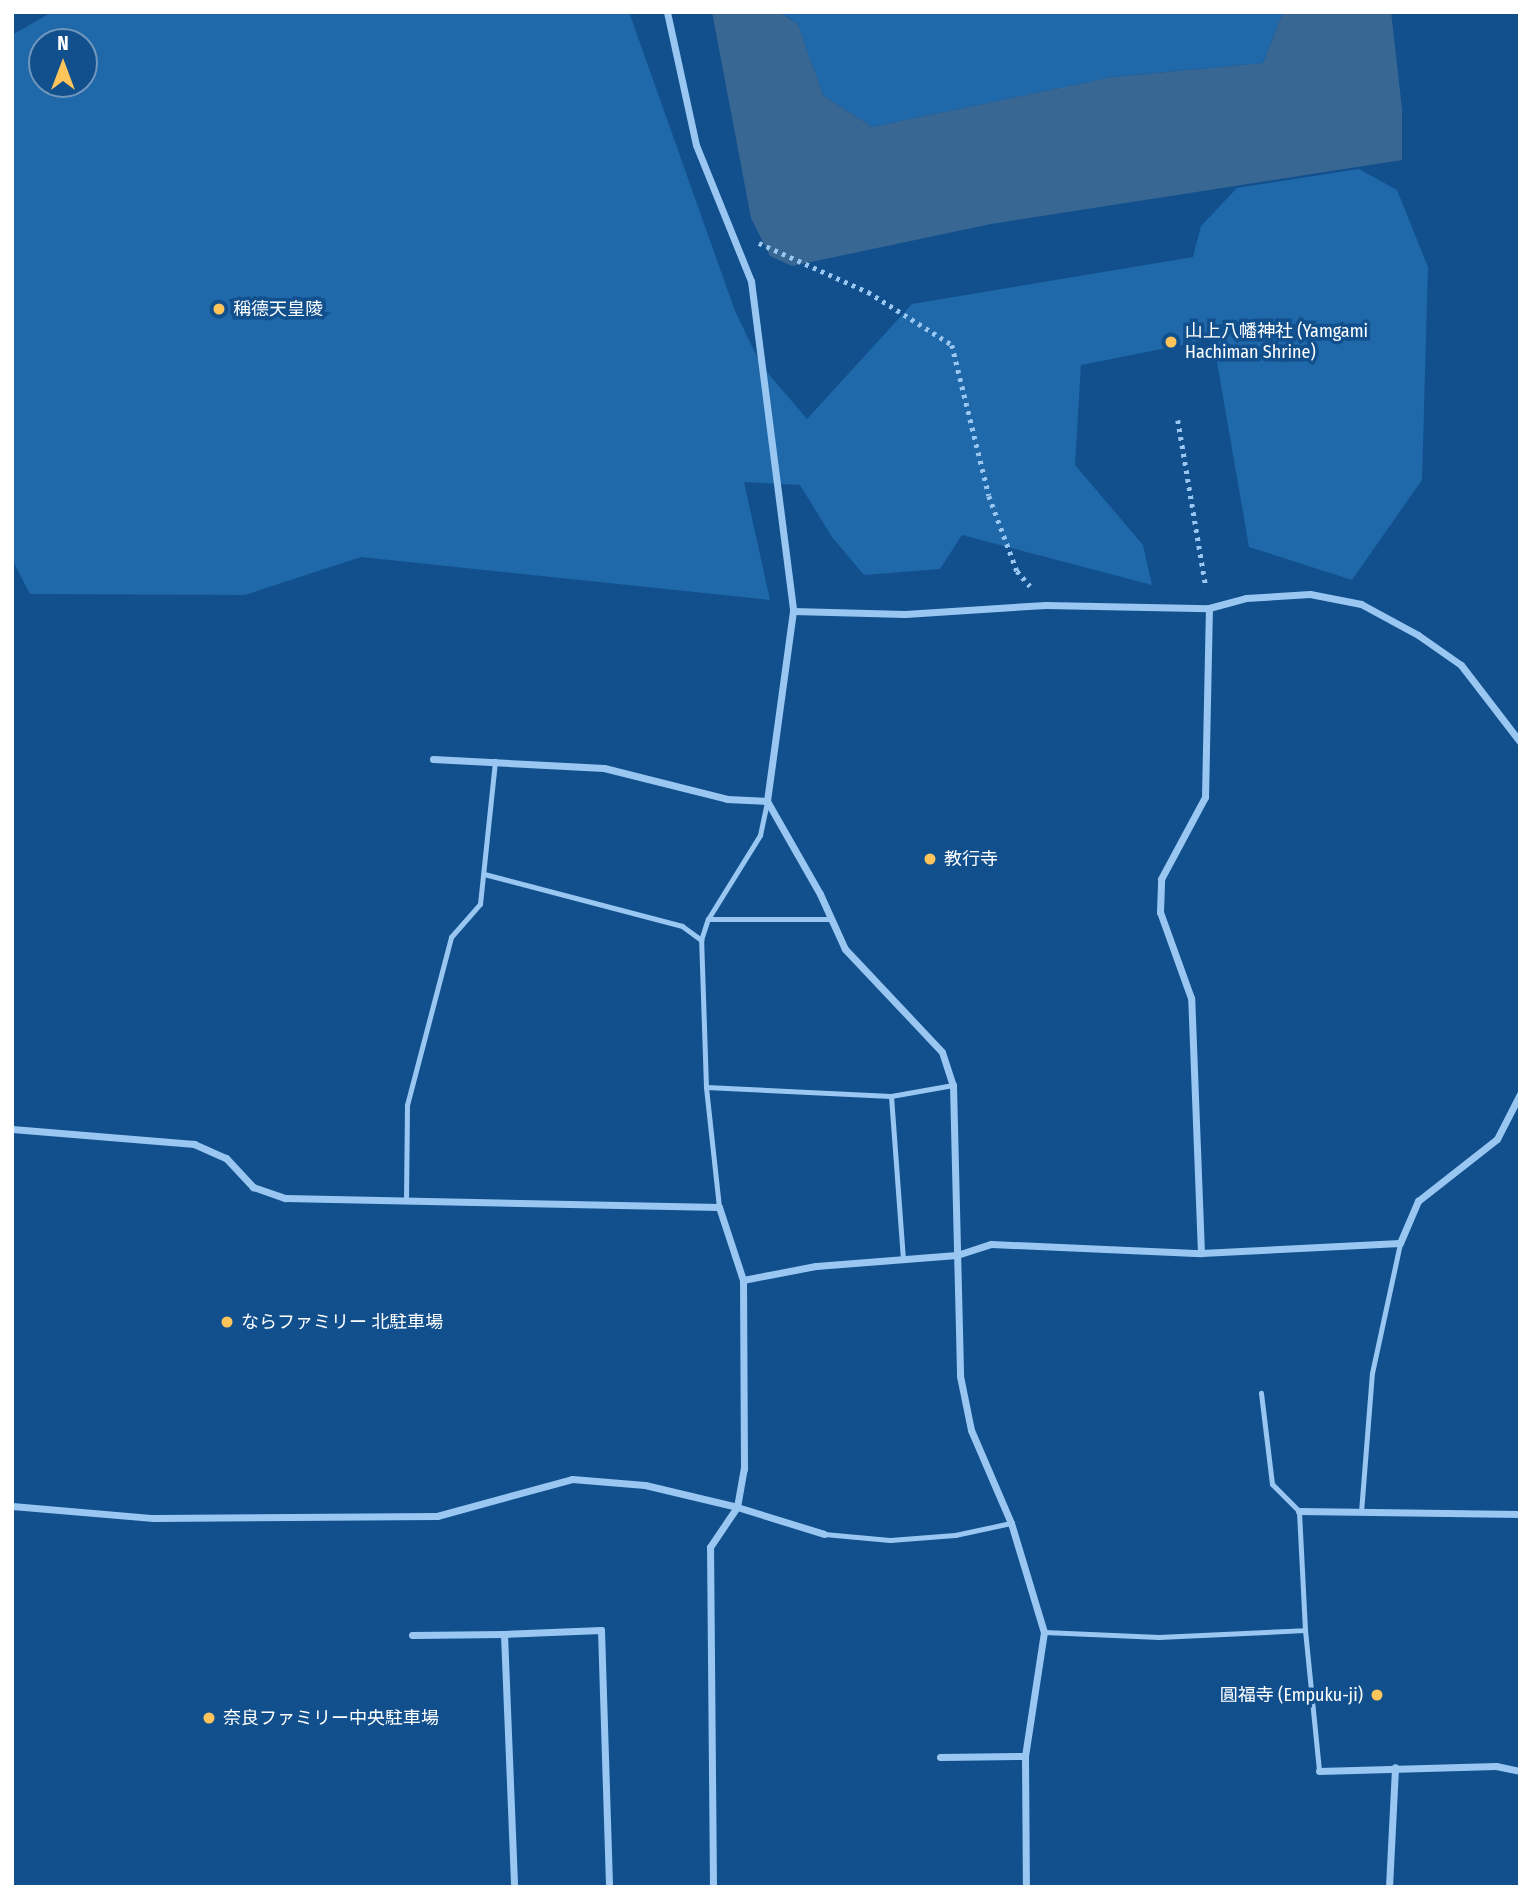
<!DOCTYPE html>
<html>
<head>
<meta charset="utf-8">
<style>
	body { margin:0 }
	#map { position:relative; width:1532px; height:1899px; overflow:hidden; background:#11508d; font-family:"Fira Sans Condensed","Noto Sans JP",sans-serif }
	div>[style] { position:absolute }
	.green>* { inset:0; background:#1f68aa }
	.water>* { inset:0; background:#386794 }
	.path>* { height:4.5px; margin-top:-2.25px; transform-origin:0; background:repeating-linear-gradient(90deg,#99c7f2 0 3.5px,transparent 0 8.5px) }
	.lane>* { height:5px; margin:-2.5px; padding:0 2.5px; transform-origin:2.5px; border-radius:2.5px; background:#99c7f2 }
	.street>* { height:7px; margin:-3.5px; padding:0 3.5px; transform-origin:3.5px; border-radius:3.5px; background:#99c7f2 }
	.dots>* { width:19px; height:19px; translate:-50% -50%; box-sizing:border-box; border:4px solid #11508d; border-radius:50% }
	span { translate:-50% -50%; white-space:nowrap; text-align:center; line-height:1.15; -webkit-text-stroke:7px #11508d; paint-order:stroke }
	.poi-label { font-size:18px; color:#fff }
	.left { translate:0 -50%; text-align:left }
	.right { translate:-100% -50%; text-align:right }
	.frame { position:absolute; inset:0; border:14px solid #fff; pointer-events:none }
	.north { position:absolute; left:28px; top:28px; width:70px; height:70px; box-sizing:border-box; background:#11508d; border:2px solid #7096bb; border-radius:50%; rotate:0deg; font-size:19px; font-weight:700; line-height:28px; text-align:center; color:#fff }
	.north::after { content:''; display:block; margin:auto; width:24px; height:32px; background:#ffc45a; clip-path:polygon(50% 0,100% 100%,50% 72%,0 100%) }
</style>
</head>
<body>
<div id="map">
	<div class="green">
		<div style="clip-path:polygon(evenodd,52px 12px,629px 12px,735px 311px,761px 365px,807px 419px,912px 304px,1193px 257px,1201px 226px,1237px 188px,1359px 169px,1397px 190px,1428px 267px,1422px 480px,1352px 580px,1249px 547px,1213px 339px,1081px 365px,1075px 465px,1143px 545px,1152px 585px,962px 535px,940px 569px,864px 575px,832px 537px,800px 485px,744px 482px,770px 600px,361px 557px,245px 595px,30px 594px,12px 559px,12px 35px,52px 12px,42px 42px,84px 42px,84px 84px,42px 84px,42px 42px)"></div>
		<div style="clip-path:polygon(780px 12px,1283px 12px,1263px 63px,1113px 77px,872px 127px,823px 95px,798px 24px)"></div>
	</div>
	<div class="water">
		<div style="clip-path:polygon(712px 12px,779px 12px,798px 24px,823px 95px,872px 127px,1113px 77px,1263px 63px,1283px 12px,1391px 12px,1402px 109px,1402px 160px,991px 224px,792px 266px,770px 256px,751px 218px)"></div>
	</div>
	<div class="path">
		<div style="left:759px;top:243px;width:120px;rotate:24.2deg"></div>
		<div style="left:868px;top:292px;width:99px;rotate:32.2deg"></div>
		<div style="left:952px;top:345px;width:155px;rotate:76.2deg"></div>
		<div style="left:989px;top:496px;width:80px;rotate:69.5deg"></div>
		<div style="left:1017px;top:571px;width:20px;rotate:49deg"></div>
		<div style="left:1178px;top:420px;width:170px;rotate:80.5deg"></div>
	</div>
	<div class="lane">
		<div style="left:484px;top:874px;width:205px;rotate:14.7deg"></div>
		<div style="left:682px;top:926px;width:24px;rotate:36deg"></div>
		<div style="left:708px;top:919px;width:123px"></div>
		<div style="left:706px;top:1087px;width:185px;rotate:2.8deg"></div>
		<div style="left:891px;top:1096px;width:63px;rotate:-10.1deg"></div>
		<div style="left:891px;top:1096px;width:163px;rotate:85.8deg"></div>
		<div style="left:406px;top:1201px;width:96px;rotate:-89.4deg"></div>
		<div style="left:407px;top:1105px;width:174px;rotate:-75.3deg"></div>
		<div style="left:451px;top:937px;width:44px;rotate:-48.7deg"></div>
		<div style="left:480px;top:904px;width:144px;rotate:-84deg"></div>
		<div style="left:719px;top:1207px;width:121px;rotate:-96.2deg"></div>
		<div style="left:706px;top:1087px;width:147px;rotate:-91.9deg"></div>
		<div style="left:701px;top:940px;width:22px;rotate:-72deg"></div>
		<div style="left:708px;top:919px;width:99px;rotate:-58.2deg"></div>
		<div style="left:760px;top:835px;width:35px;rotate:-78deg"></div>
		<div style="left:1361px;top:1512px;width:139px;rotate:-85.5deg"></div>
		<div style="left:1372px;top:1373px;width:133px;rotate:-77.8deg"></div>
		<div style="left:824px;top:1534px;width:66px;rotate:5.2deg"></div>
		<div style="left:890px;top:1540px;width:65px;rotate:-4.4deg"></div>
		<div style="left:955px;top:1535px;width:57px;rotate:-12.1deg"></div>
		<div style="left:1305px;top:1630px;width:142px;rotate:84.3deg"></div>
		<div style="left:1044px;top:1632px;width:115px;rotate:2.5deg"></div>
		<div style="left:1159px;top:1637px;width:146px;rotate:-2.7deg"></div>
		<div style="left:1305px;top:1630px;width:119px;rotate:-92.9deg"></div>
		<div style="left:1299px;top:1511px;width:38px;rotate:-135deg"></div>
		<div style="left:1272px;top:1484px;width:92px;rotate:-96.9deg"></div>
	</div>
	<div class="street">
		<div style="left:667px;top:12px;width:136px;rotate:77.7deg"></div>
		<div style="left:696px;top:145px;width:147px;rotate:68deg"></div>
		<div style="left:751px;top:281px;width:333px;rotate:82.7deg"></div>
		<div style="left:793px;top:611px;width:192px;rotate:97.8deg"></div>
		<div style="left:767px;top:801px;width:107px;rotate:60.3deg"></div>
		<div style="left:820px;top:894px;width:60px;rotate:65.6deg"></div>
		<div style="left:845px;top:949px;width:141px;rotate:46.7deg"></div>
		<div style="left:942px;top:1052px;width:35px;rotate:72deg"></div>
		<div style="left:953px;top:1085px;width:291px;rotate:88.6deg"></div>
		<div style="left:960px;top:1376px;width:55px;rotate:78.5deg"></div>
		<div style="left:971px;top:1430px;width:101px;rotate:66.7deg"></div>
		<div style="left:1011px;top:1523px;width:114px;rotate:73.2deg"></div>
		<div style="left:1044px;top:1632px;width:125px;rotate:98.7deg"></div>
		<div style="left:1025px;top:1756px;width:131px;rotate:89.6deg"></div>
		<div style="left:793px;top:611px;width:112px;rotate:1.5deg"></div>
		<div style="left:905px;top:614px;width:141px;rotate:-3.7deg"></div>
		<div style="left:1046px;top:605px;width:163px;rotate:1.1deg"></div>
		<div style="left:1209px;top:608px;width:38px;rotate:-15deg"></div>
		<div style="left:1246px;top:598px;width:64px;rotate:-3.6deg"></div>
		<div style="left:1310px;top:594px;width:52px;rotate:11.1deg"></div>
		<div style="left:1361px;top:604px;width:65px;rotate:28.5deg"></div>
		<div style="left:1418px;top:635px;width:52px;rotate:34.9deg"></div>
		<div style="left:1461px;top:665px;width:97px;rotate:52.5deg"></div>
		<div style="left:433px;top:759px;width:171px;rotate:3deg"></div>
		<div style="left:604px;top:768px;width:127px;rotate:14.1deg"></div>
		<div style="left:727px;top:799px;width:40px;rotate:2.9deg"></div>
		<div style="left:12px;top:1129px;width:183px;rotate:4.7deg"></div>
		<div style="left:194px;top:1144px;width:35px;rotate:24deg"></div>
		<div style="left:226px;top:1158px;width:40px;rotate:47deg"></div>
		<div style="left:253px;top:1187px;width:34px;rotate:19deg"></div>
		<div style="left:285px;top:1198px;width:434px;rotate:1.2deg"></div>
		<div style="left:719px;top:1207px;width:77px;rotate:71.8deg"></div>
		<div style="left:743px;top:1280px;width:74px;rotate:-10.9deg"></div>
		<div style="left:816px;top:1266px;width:141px;rotate:-4.5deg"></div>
		<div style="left:957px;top:1255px;width:36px;rotate:-18deg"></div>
		<div style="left:991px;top:1244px;width:210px;rotate:2.5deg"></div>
		<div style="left:1201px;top:1253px;width:199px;rotate:-2.9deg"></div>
		<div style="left:1400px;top:1243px;width:46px;rotate:-66.8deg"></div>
		<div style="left:1418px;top:1201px;width:100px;rotate:-38.1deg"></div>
		<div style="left:1497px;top:1139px;width:51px;rotate:-62.9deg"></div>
		<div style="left:1201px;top:1253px;width:255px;rotate:-92.2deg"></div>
		<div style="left:1191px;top:998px;width:91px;rotate:-109.8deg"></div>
		<div style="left:1160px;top:912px;width:33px;rotate:-88deg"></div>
		<div style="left:1161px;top:879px;width:93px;rotate:-61.8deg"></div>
		<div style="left:1205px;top:797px;width:189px;rotate:-88.8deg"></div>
		<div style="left:12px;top:1506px;width:142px;rotate:4.9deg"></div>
		<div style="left:153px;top:1518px;width:284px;rotate:-0.4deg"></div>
		<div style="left:437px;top:1516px;width:140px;rotate:-15.3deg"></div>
		<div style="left:572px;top:1479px;width:73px;rotate:4.7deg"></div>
		<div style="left:645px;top:1485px;width:95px;rotate:13.4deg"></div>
		<div style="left:737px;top:1507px;width:91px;rotate:17.2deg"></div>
		<div style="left:1299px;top:1511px;width:221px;rotate:0.8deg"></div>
		<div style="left:504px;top:1634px;width:97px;rotate:-2.4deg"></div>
		<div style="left:601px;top:1630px;width:257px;rotate:88.2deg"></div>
		<div style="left:412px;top:1635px;width:92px;rotate:-0.6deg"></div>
		<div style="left:504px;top:1634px;width:253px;rotate:87.7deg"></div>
		<div style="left:940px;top:1757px;width:85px;rotate:-0.7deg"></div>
		<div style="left:1319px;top:1771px;width:177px;rotate:-1.6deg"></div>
		<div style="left:1496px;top:1766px;width:25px;rotate:12deg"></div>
		<div style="left:713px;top:1887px;width:340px;rotate:-90.5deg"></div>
		<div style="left:710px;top:1547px;width:48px;rotate:-56deg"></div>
		<div style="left:737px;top:1507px;width:39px;rotate:-80deg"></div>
		<div style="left:744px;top:1469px;width:189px;rotate:-90.3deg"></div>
		<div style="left:1389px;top:1887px;width:120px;rotate:-87.1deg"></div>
	</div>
	<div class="dots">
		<div style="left:219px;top:309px;background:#ffc45a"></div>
		<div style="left:1171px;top:342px;background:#ffc45a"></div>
		<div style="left:930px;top:859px;background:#ffc45a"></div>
		<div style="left:227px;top:1322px;background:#ffc45a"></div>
		<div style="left:1377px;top:1695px;background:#ffc45a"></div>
		<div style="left:209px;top:1718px;background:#ffc45a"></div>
	</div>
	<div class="poi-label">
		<span class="left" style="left:233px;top:309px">稱德天皇陵</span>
		<span class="left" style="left:1185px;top:342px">山上八幡神社 (Yamgami<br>Hachiman Shrine)</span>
		<span class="left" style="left:944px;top:859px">教行寺</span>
		<span class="left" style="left:241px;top:1322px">ならファミリー 北駐車場</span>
		<span class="right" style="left:1363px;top:1695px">圓福寺 (Empuku-ji)</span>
		<span class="left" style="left:223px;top:1718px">奈良ファミリー中央駐車場</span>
	</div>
	<div class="frame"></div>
	<div class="north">N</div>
</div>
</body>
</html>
